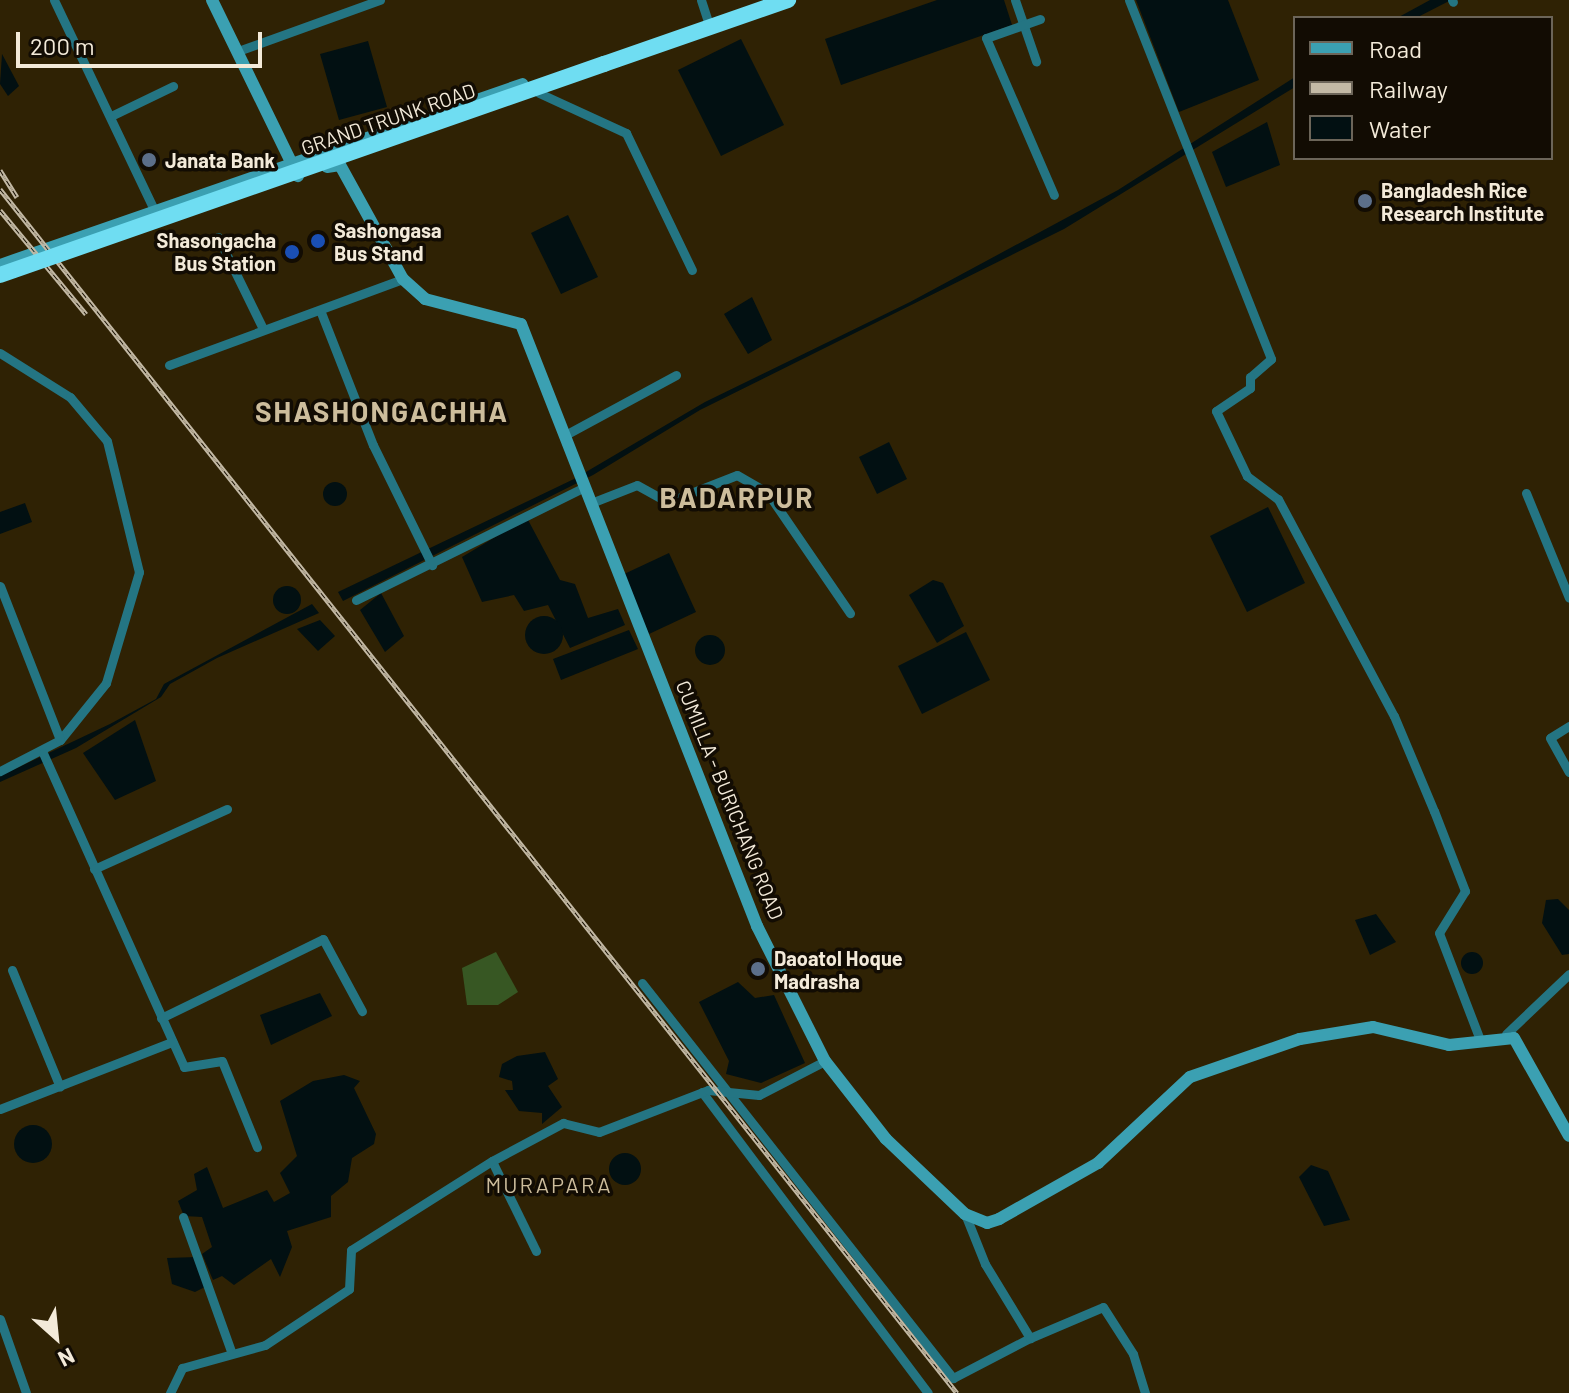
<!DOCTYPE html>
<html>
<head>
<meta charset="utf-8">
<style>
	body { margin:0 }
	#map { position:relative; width:1569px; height:1393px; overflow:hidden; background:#2f2204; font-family:Barlow,sans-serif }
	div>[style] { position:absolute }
	.green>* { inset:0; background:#375723 }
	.water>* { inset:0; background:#021012 }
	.round { border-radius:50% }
	.street>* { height:9px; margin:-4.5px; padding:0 4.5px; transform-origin:4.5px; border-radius:4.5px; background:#247583 }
	.secondary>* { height:12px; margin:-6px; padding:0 6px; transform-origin:6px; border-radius:6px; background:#3ba0b2 }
	.highway>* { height:16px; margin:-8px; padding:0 8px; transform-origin:8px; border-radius:8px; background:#6fddf2 }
	.rail>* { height:5px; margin-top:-2.5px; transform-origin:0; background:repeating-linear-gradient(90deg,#120c03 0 6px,#c3b9a5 0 12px); box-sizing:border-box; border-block:2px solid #c3b9a5 }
	.highway-bridge>* { height:16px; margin:-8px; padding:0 8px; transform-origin:8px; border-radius:8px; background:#6fddf2 }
	.dots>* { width:22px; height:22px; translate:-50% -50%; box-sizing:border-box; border:4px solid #120c03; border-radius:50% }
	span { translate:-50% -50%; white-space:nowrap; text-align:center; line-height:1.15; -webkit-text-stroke:7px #120c03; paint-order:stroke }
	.street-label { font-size:20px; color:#f3ead9 }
	.poi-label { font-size:20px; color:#f3ead9; font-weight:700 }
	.left { translate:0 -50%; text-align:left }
	.right { translate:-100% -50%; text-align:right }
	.neighbourhood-label { font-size:22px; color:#cdbd9c; letter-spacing:2px }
	.district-label { font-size:28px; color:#cdbd9c; font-weight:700; letter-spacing:2px }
	.legend { position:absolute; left:1293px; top:16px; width:260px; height:144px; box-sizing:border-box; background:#120c03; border:2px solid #6c6559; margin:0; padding:10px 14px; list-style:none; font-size:24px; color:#f3ead9 }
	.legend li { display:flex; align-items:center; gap:16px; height:40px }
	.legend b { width:40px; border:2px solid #6c6559 }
	.north { position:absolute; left:16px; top:1297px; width:80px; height:80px; -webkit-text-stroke:6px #120c03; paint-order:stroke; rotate:153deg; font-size:22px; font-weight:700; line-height:32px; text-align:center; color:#f3ead9 }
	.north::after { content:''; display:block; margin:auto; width:28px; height:36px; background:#f3ead9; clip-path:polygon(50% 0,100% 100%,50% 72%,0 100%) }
	.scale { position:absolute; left:16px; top:32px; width:246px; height:36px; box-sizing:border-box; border:4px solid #f3ead9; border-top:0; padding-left:10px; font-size:24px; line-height:28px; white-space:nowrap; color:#f3ead9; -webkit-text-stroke:6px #120c03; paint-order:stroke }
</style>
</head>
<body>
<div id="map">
	<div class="green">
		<div style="clip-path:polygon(496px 952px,518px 992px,498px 1005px,467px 1005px,462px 968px)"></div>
	</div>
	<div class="water">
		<div style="clip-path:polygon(937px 0,1004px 0,1012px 25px,841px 85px,825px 39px)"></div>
		<div style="clip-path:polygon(1136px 0,1228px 0,1259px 80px,1179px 112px)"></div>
		<div style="clip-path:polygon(1430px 0,1451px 0,1416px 18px,1397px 18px)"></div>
		<div style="clip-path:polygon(741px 39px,784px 125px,721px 156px,678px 70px)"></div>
		<div style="clip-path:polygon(368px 41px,387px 107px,339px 120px,320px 54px)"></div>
		<div style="clip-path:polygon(2px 54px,19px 86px,8px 96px,0 84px)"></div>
		<div style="clip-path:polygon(1295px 77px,1295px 87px,1064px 229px,700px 410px,593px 475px,343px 601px,338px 592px,574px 479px,705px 402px,910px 302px,1118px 190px)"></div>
		<div style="clip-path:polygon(1267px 122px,1280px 165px,1226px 187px,1212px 152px)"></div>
		<div style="clip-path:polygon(568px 215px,598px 277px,561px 294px,531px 233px)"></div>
		<div style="clip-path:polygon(752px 297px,772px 340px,748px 354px,724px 314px)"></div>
		<div style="clip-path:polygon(889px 442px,907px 479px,877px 494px,859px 457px)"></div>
		<div class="round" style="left:323px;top:482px;width:24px;height:24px"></div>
		<div style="clip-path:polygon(25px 503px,32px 522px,0 534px,0 512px)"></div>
		<div style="clip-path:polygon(1268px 507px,1305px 583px,1247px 612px,1210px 536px)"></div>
		<div style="clip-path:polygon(527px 518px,560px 580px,575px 584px,588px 618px,618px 609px,625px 625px,570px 648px,548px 605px,524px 611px,514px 595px,482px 602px,462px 557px)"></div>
		<div style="clip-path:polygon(669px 553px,696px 612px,649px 634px,622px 575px)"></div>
		<div style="clip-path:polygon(933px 580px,943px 583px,964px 626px,937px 643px,909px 595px)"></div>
		<div class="round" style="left:273px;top:586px;width:28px;height:28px"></div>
		<div style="clip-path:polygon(381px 593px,404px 636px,385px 652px,360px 610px)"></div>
		<div style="clip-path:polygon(312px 604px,319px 613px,217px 658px,170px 684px,161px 697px,76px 748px,0 782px,0 776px,110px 724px,156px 699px,164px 684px)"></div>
		<div class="round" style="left:525px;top:616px;width:38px;height:38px"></div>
		<div style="clip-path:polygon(320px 620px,335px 636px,318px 651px,297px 629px)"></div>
		<div style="clip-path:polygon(629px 630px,638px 649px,561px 680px,553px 659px)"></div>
		<div style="clip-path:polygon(966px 632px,990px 680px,922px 714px,898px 666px)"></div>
		<div class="round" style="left:695px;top:635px;width:30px;height:30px"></div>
		<div style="clip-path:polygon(135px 720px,156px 781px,115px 800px,83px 753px)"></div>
		<div style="clip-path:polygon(1558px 899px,1569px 910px,1569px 954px,1562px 955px,1542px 923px,1546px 900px)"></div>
		<div style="clip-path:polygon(1376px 914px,1396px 942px,1370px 955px,1355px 920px)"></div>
		<div class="round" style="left:1461px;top:952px;width:22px;height:22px"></div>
		<div style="clip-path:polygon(738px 982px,755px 998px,774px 995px,805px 1063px,761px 1083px,726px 1074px,729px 1061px,699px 1002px)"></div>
		<div style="clip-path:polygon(320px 993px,332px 1016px,271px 1045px,260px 1015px)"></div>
		<div style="clip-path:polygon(545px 1052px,558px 1079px,548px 1086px,562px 1107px,542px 1124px,542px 1113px,519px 1111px,505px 1090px,513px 1090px,512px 1081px,499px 1077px,502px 1064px,517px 1056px)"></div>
		<div style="clip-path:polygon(344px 1075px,360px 1081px,354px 1088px,376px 1134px,374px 1144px,352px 1158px,348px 1182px,331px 1196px,331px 1217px,287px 1231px,292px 1247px,280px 1277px,271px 1259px,234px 1285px,222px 1276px,213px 1280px,202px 1254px,212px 1247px,202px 1217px,184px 1216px,178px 1201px,197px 1190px,194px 1174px,207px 1167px,223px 1208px,267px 1190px,274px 1202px,290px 1193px,280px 1173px,297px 1156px,280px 1101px,313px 1081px)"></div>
		<div class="round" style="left:14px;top:1125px;width:38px;height:38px"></div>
		<div class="round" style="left:609px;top:1153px;width:32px;height:32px"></div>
		<div style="clip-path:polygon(1311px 1165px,1328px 1171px,1350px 1220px,1324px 1226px,1299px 1177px)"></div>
		<div style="clip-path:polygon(197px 1257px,207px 1286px,195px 1292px,172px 1284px,167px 1258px)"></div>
	</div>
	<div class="street">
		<div style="left:54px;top:0;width:233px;rotate:64.5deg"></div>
		<div style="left:701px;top:0;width:28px;rotate:72deg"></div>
		<div style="left:1015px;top:0;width:65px;rotate:71deg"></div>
		<div style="left:1129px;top:0;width:386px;rotate:68.4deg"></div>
		<div style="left:1271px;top:359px;width:28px;rotate:139deg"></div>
		<div style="left:1250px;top:377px;width:11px;rotate:90deg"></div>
		<div style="left:1250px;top:388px;width:41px;rotate:145.9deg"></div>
		<div style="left:1216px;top:411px;width:72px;rotate:64.5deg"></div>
		<div style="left:1247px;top:476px;width:39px;rotate:37deg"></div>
		<div style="left:1278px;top:499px;width:246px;rotate:61.9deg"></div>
		<div style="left:1394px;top:716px;width:103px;rotate:67.2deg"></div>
		<div style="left:1434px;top:811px;width:86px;rotate:68.8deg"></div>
		<div style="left:1465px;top:891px;width:49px;rotate:121.8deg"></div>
		<div style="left:1439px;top:933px;width:115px;rotate:69deg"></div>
		<div style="left:1452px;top:0;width:2px;rotate:63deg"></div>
		<div style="left:1040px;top:19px;width:57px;rotate:160.6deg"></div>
		<div style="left:986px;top:38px;width:171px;rotate:66.6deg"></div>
		<div style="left:238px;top:51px;width:151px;rotate:-19.8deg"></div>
		<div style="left:539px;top:93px;width:96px;rotate:24.7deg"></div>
		<div style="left:626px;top:133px;width:152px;rotate:64.3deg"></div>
		<div style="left:111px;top:116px;width:69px;rotate:-25.8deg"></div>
		<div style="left:218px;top:237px;width:102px;rotate:63.9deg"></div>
		<div style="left:320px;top:310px;width:145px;rotate:68.6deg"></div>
		<div style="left:373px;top:445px;width:134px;rotate:63.8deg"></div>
		<div style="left:0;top:353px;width:83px;rotate:32.2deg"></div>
		<div style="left:70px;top:397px;width:57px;rotate:49.9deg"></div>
		<div style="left:107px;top:441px;width:135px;rotate:76.3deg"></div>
		<div style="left:139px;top:572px;width:116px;rotate:106.6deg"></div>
		<div style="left:106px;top:683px;width:73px;rotate:128.9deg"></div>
		<div style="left:60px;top:740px;width:68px;rotate:152.7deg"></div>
		<div style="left:169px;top:365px;width:249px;rotate:-20.2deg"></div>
		<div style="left:567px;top:434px;width:124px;rotate:-28.4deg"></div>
		<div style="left:1526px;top:493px;width:113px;rotate:67.7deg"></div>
		<div style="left:591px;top:503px;width:49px;rotate:-21.4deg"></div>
		<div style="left:637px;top:485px;width:35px;rotate:29deg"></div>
		<div style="left:668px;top:502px;width:74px;rotate:-21.4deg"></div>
		<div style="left:737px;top:475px;width:34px;rotate:30deg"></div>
		<div style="left:767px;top:492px;width:147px;rotate:55.6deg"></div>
		<div style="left:0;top:586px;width:165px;rotate:68.7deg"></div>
		<div style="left:356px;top:600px;width:255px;rotate:-26.3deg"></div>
		<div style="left:1569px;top:726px;width:22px;rotate:148deg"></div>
		<div style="left:1550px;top:738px;width:39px;rotate:61deg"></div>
		<div style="left:43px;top:753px;width:344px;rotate:65.8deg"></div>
		<div style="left:184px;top:1067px;width:38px;rotate:-9deg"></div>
		<div style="left:222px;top:1061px;width:93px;rotate:67.9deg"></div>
		<div style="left:94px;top:869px;width:146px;rotate:-24.3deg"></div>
		<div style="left:12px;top:970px;width:126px;rotate:67.7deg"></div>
		<div style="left:642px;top:983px;width:503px;rotate:51.79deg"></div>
		<div style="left:953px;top:1378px;width:87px;rotate:-27.5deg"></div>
		<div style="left:161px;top:1018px;width:180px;rotate:-26deg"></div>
		<div style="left:323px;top:939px;width:82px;rotate:61.6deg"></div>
		<div style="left:1506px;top:1034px;width:87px;rotate:-43.6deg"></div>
		<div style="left:702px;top:1092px;width:376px;rotate:53.1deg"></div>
		<div style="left:0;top:1109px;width:185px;rotate:-21.3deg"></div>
		<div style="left:965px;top:1214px;width:54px;rotate:68.2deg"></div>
		<div style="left:985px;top:1264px;width:87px;rotate:58.7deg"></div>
		<div style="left:1030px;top:1338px;width:79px;rotate:-23deg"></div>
		<div style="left:1103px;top:1307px;width:56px;rotate:57.4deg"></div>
		<div style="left:1133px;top:1354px;width:41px;rotate:72.9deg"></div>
		<div style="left:183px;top:1217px;width:142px;rotate:70.3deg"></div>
		<div style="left:536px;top:1251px;width:100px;rotate:-116.1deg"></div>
		<div style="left:492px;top:1161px;width:81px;rotate:-28.2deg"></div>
		<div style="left:563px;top:1123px;width:37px;rotate:14deg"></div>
		<div style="left:599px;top:1132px;width:117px;rotate:-21.1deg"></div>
		<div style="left:708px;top:1090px;width:51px;rotate:5.6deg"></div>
		<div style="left:759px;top:1095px;width:74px;rotate:-27.3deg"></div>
		<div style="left:0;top:1319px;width:78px;rotate:70.6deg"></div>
		<div style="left:170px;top:1393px;width:28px;rotate:-64deg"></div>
		<div style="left:182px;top:1368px;width:86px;rotate:-15.5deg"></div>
		<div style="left:265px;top:1345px;width:101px;rotate:-33.7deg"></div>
		<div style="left:349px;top:1289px;width:39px;rotate:-87deg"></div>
		<div style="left:351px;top:1250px;width:167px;rotate:-32.3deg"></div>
	</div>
	<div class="secondary">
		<div style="left:212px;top:0;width:196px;rotate:64deg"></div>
		<div style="left:327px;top:167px;width:13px;rotate:-9deg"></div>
		<div style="left:340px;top:165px;width:130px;rotate:61.1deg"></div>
		<div style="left:403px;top:279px;width:30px;rotate:42deg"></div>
		<div style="left:425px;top:299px;width:99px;rotate:14.6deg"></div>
		<div style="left:521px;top:324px;width:647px;rotate:68.59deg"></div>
		<div style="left:757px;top:926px;width:151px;rotate:63.3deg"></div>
		<div style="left:825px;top:1061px;width:99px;rotate:52deg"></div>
		<div style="left:886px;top:1139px;width:109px;rotate:43.5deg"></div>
		<div style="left:965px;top:1214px;width:24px;rotate:22deg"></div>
		<div style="left:987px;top:1223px;width:13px;rotate:-18deg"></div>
		<div style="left:999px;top:1219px;width:114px;rotate:-29.5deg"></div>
		<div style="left:1098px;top:1163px;width:126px;rotate:-43.1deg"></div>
		<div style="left:1190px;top:1077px;width:116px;rotate:-19.1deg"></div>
		<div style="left:1300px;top:1039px;width:74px;rotate:-9.3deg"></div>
		<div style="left:1373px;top:1027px;width:78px;rotate:13.3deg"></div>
		<div style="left:1449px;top:1045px;width:65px;rotate:-6.1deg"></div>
		<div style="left:1514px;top:1038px;width:112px;rotate:60.7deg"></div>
		<div style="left:0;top:265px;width:553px;rotate:-19.09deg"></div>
	</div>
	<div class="highway">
		<div style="left:604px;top:64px;width:195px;rotate:-19.2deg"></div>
	</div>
	<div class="rail">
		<div style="left:0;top:170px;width:32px;rotate:58deg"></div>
		<div style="left:0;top:189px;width:1538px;rotate:51.52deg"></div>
		<div style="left:0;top:210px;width:135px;rotate:50.4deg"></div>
	</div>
	<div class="highway-bridge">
		<div style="left:0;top:275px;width:640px;rotate:-19.26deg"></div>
	</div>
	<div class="dots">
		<div style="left:149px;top:160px;background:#5c6f8a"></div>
		<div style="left:1365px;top:201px;background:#5c6f8a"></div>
		<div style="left:318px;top:241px;background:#1a4fb4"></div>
		<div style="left:292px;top:252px;background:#1a4fb4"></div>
		<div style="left:758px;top:969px;background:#5c6f8a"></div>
	</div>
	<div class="street-label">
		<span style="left:388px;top:119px;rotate:-19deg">GRAND TRUNK ROAD</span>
		<span style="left:730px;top:800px;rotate:68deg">CUMILLA - BURICHANG ROAD</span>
	</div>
	<div class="poi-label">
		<span class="left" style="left:165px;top:160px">Janata Bank</span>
		<span class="left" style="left:1381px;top:202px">Bangladesh Rice<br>Research Institute</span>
		<span class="left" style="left:334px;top:242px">Sashongasa<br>Bus Stand</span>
		<span class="right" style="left:276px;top:252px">Shasongacha<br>Bus Station</span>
		<span class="left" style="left:774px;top:970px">Daoatol Hoque<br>Madrasha</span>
	</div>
	<div class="neighbourhood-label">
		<span style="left:549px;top:1185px">MURAPARA</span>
	</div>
	<div class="district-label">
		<span style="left:382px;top:411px">SHASHONGACHHA</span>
		<span style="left:737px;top:497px">BADARPUR</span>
	</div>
	<ul class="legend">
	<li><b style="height:10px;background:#3ba0b2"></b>Road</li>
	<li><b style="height:10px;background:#c3b9a5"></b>Railway</li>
	<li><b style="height:22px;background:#021012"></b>Water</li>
	</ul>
	<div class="north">N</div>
	<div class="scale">200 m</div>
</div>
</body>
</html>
